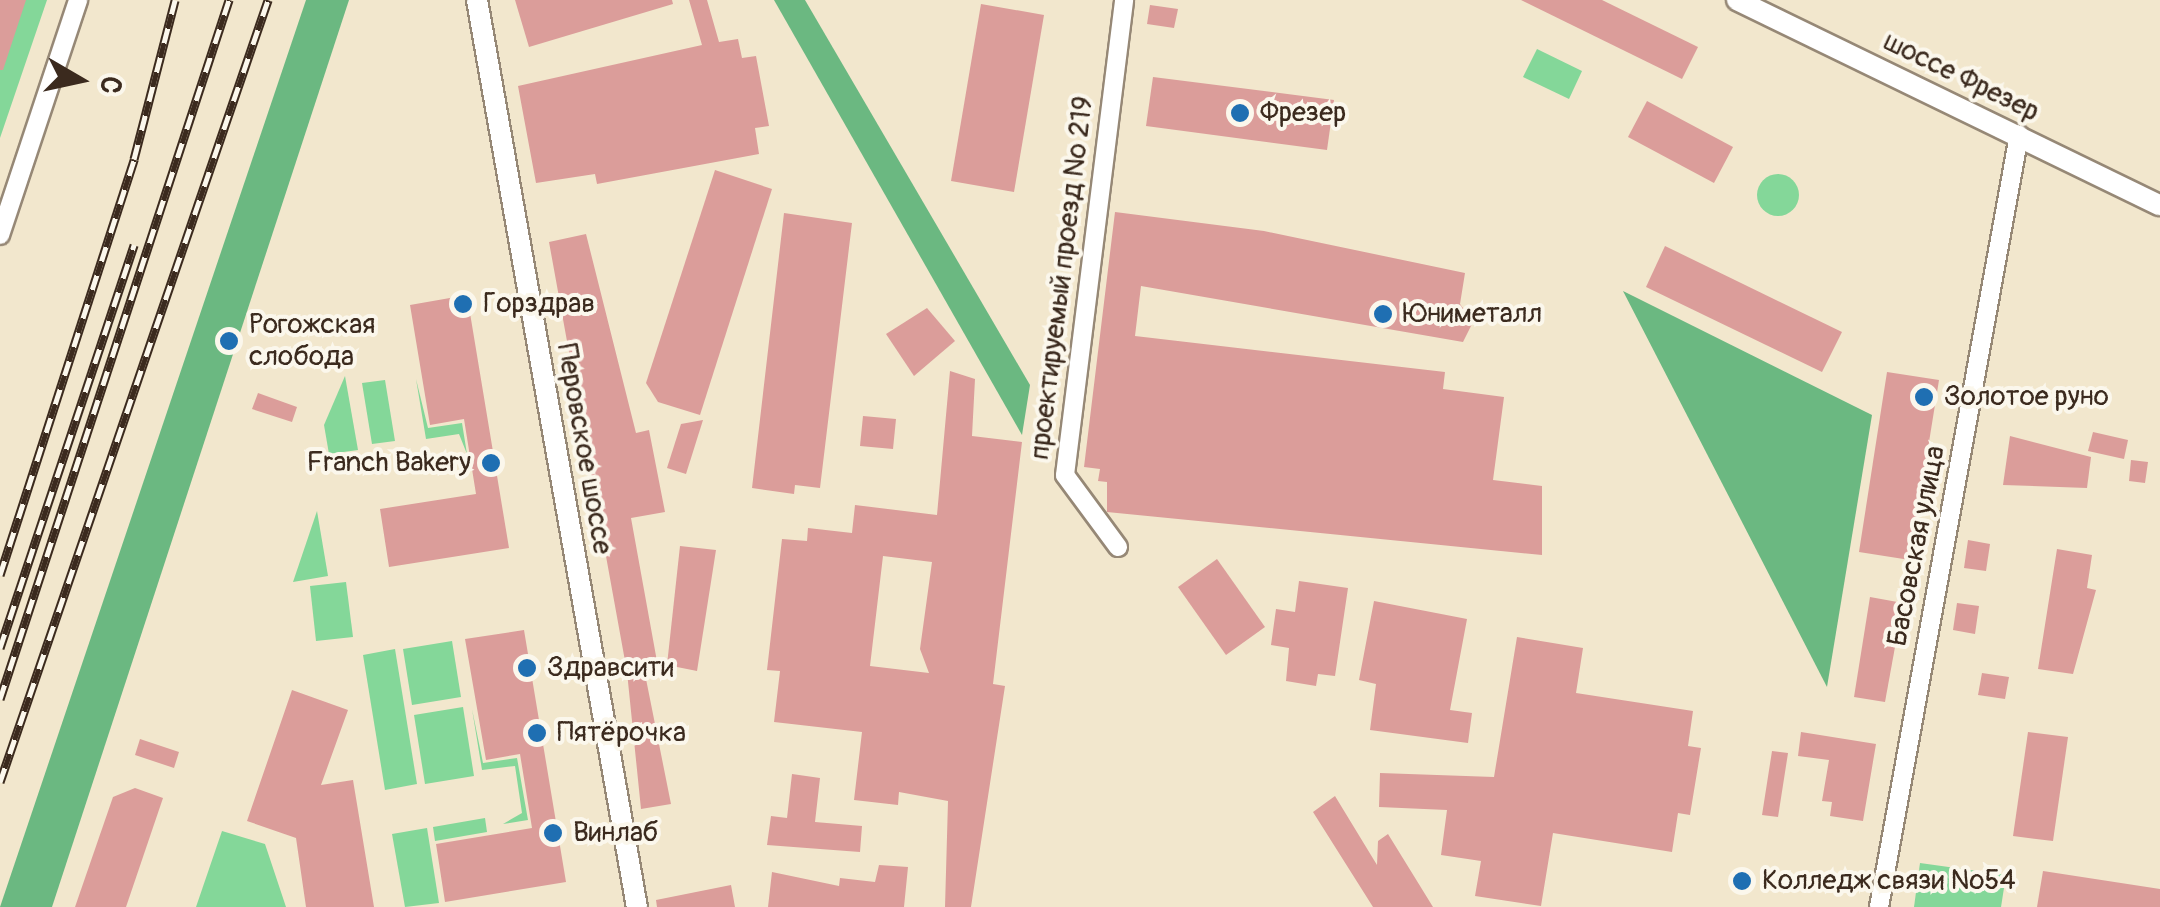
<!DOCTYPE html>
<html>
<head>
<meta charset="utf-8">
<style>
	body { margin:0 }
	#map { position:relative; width:2160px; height:907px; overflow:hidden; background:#f2e7cd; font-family:Pangolin,sans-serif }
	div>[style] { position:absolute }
	.green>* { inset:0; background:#84d799 }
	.round { border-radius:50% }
	.forest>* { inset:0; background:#6bb881 }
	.building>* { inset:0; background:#db9d9a }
	.roads { filter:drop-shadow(2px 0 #968876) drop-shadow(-2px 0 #968876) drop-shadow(0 2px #968876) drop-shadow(0 -2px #968876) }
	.minor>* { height:18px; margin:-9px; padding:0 9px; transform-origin:9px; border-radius:9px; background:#fff }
	.tertiary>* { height:20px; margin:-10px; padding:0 10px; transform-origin:10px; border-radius:10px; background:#fff }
	.rail>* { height:9px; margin-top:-4.5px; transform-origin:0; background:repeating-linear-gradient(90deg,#fbf7ec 0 15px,#3b2a1e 0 30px); box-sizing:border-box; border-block:2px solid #3b2a1e }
	.dots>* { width:28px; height:28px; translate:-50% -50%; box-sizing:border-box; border:5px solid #fbf7ec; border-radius:50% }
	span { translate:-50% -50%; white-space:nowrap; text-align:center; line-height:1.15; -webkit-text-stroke:8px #fbf7ec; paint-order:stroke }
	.street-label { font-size:28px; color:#3b2a1e }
	.poi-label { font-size:28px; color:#3b2a1e }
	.left { translate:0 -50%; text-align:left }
	.right { translate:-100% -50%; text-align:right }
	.north { position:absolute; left:30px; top:30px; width:100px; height:100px; -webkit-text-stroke:8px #fbf7ec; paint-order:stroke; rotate:99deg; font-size:28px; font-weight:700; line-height:40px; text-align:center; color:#3b2a1e }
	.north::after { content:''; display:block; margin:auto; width:35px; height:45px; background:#3b2a1e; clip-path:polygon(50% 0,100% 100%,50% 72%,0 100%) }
</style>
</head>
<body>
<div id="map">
	<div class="green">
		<div style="clip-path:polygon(0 0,47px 0,0 138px)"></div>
		<div style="clip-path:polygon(1537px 49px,1582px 71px,1569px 99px,1523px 77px)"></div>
		<div class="round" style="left:1757px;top:174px;width:42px;height:42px"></div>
		<div style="clip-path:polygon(345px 376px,358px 450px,329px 454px,324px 425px)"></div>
		<div style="clip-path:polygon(416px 379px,428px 428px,462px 423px,467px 454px,459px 434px,426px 439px)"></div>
		<div style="clip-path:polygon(385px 380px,395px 441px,372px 444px,362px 383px)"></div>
		<div style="clip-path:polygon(317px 511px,328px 576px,293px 582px)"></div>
		<div style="clip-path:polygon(346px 582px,353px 637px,316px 641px,310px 586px)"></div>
		<div style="clip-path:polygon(452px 641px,461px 697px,412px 705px,403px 649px)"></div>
		<div style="clip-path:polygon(395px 649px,417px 784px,385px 790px,363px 655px)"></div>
		<div style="clip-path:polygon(463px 707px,474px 776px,425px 784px,414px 715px)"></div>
		<div style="clip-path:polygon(472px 709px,483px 763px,517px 758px,528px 820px,503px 824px,522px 813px,515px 766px,482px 770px)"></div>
		<div style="clip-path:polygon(485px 818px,487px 832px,435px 841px,433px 827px)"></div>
		<div style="clip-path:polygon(427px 828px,439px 903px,405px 907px,392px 834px)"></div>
		<div style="clip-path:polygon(222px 831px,265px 844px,286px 907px,196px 907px)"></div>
		<div style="clip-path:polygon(1920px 863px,2006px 875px,2001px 907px,1914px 907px)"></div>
	</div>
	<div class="forest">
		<div style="clip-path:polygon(306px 0,349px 0,52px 907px,0 907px)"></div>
		<div style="clip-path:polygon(774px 0,805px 0,1030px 385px,1022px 435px)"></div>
		<div style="clip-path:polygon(1623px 291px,1872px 415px,1827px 687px)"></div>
	</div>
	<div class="building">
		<div style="clip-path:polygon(0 0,26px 0,3px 70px,0 70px)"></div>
		<div style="clip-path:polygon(515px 0,672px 0,673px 4px,529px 47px)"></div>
		<div style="clip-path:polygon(689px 0,707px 0,719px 42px,738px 39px,742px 58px,756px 56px,769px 126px,755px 128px,759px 154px,597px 184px,595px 174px,536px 183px,518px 86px,702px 45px)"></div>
		<div style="clip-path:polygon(1521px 0,1602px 0,1698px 47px,1682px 79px)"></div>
		<div style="clip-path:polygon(981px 4px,1044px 15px,1014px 192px,951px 181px)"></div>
		<div style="clip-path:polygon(1150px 5px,1178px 9px,1174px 28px,1147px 24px)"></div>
		<div style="clip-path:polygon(1153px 77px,1334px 100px,1327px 150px,1146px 126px)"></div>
		<div style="clip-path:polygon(1647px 101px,1733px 147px,1714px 183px,1628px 137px)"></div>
		<div style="clip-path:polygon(715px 170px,772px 189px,700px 415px,658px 402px,646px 383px)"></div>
		<div style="clip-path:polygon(1115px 212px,1264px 231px,1465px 273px,1460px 304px,1473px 322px,1463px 342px,1141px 286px,1135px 336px,1445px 372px,1443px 389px,1504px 397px,1493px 480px,1542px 486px,1542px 555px,1107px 512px,1107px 482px,1098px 481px,1100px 469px,1084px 467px)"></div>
		<div style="clip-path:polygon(784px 213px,852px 223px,820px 488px,795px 485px,794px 494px,752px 488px)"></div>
		<div style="clip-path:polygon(586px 234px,636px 433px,649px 430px,665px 512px,631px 518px,658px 667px,644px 669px,671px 804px,641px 809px,627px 672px,549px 242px)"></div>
		<div style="clip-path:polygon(1665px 246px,1842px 332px,1822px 372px,1646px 287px)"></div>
		<div style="clip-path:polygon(467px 295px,509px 548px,389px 567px,380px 509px,476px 494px,464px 419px,430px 425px,410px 305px)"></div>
		<div style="clip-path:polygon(927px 308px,955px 341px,914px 376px,886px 334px)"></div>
		<div style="clip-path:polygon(evenodd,950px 371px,975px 379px,972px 436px,1022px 442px,993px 684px,1005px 686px,971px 907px,945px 907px,948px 801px,899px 792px,898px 805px,854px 800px,862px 732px,774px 722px,780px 671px,767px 670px,782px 539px,807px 541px,808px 528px,852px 533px,855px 505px,937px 515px,950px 371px,883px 556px,932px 562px,920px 649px,929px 673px,870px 666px,883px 556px)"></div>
		<div style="clip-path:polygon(1887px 372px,1939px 380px,1910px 560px,1859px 552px)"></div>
		<div style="clip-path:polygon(258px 393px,297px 407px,292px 422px,252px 409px)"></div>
		<div style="clip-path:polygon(863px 416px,896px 419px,893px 449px,860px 446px)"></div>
		<div style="clip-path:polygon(703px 420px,686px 474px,667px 468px,681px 424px)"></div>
		<div style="clip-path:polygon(2093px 432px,2128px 440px,2124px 459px,2088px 451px)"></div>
		<div style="clip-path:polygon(2010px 436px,2091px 457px,2087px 488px,2003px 485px)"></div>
		<div style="clip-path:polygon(2131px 460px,2148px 462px,2145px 483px,2129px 481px)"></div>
		<div style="clip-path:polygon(1968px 540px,1990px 544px,1986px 571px,1964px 568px)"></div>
		<div style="clip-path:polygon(680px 546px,716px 550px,697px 671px,667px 665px)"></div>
		<div style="clip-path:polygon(2057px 549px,2092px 555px,2087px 588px,2096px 590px,2073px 674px,2038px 669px)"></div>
		<div style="clip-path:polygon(1217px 559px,1265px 627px,1226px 655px,1178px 587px)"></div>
		<div style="clip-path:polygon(1299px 581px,1348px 588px,1335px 676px,1318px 674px,1316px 686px,1286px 681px,1289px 648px,1271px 645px,1276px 609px,1295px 612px)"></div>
		<div style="clip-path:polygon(1870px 597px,1903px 603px,1885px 702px,1854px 697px)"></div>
		<div style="clip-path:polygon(1374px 601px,1467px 619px,1450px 710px,1472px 713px,1468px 743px,1370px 730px,1376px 684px,1359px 680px)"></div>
		<div style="clip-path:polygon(1957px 603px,1979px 606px,1975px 634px,1953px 630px)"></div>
		<div style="clip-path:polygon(524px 630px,566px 882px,445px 902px,436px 844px,532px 828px,520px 754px,486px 760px,465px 639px)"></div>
		<div style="clip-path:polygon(1517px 637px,1583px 648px,1576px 693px,1693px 711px,1688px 746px,1701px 748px,1690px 815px,1678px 813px,1672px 852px,1553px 833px,1541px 906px,1475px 896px,1481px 861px,1441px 855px,1447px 810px,1379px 807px,1380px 773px,1494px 777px)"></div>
		<div style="clip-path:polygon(1982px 673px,2009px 677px,2005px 699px,1978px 695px)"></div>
		<div style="clip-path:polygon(292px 690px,348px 710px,321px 785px,353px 780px,374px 907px,306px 907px,296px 838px,247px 821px)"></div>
		<div style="clip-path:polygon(1801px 732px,1876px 744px,1863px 821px,1830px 816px,1832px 802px,1822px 801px,1829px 760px,1798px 756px)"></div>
		<div style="clip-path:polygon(2028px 732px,2068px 737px,2053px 841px,2013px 836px)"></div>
		<div style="clip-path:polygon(140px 739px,179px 752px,174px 768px,135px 755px)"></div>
		<div style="clip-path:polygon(1772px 751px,1788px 753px,1778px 817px,1762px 815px)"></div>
		<div style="clip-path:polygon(792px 774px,820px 778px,815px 822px,862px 826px,860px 852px,767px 845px,771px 816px,787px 818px)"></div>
		<div style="clip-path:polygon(135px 788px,163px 798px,126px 907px,75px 907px,113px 797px)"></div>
		<div style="clip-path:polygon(1335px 796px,1377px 865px,1378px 841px,1388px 834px,1433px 907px,1373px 907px,1313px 812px)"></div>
		<div style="clip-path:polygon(879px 865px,908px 867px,904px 907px,768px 907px,772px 872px,839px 886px,840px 878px,875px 882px)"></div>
		<div style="clip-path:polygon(2043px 871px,2160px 889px,2160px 907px,2037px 907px)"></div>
		<div style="clip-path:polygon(731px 885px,735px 907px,657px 907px,656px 900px)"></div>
	</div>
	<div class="roads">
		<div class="minor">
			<div style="left:0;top:235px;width:248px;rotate:-71.6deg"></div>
			<div style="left:1118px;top:547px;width:89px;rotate:-126.4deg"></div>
			<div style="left:1065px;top:475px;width:479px;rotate:-82.9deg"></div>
			<div style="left:1879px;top:907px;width:785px;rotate:-79.72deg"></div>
		</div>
		<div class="tertiary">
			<div style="left:477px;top:0;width:921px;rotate:80deg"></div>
			<div style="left:1737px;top:0;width:470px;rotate:25.9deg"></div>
		</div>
	</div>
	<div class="rail">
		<div style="left:0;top:575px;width:437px;rotate:-72.1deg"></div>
		<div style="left:134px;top:159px;width:164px;rotate:-75.5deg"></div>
		<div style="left:0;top:648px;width:425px;rotate:-71.6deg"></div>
		<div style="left:0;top:699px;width:736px;rotate:-71.86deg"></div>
		<div style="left:0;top:782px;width:827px;rotate:-71.08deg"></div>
	</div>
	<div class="dots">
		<div style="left:1240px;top:113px;background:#1f6fb2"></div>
		<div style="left:463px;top:304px;background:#1f6fb2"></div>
		<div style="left:1383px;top:314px;background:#1f6fb2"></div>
		<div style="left:229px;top:341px;background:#1f6fb2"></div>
		<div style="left:1924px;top:397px;background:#1f6fb2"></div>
		<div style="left:491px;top:463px;background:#1f6fb2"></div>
		<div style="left:527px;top:668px;background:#1f6fb2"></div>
		<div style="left:537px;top:733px;background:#1f6fb2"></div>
		<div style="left:553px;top:833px;background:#1f6fb2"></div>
		<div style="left:1742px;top:881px;background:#1f6fb2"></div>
	</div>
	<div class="street-label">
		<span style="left:1961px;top:77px;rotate:26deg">шоссе Фрезер</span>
		<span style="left:1062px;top:278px;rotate:-83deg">проектируемый проезд № 219</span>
		<span style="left:584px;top:449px;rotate:80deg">Перовское шоссе</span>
		<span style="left:1917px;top:546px;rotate:-79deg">Басовская улица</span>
	</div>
	<div class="poi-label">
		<span class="left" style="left:1260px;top:113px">Фрезер</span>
		<span class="left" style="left:483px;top:304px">Горздрав</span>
		<span class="left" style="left:1403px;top:314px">Юниметалл</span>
		<span class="left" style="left:249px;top:341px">Рогожская<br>слобода</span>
		<span class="left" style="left:1944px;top:397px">Золотое руно</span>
		<span class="right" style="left:471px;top:463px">Franch Bakery</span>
		<span class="left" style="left:547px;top:668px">Здравсити</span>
		<span class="left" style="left:557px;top:733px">Пятёрочка</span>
		<span class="left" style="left:573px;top:833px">Винлаб</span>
		<span class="left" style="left:1762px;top:881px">Колледж связи №54</span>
	</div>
	<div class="north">С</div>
</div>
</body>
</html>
